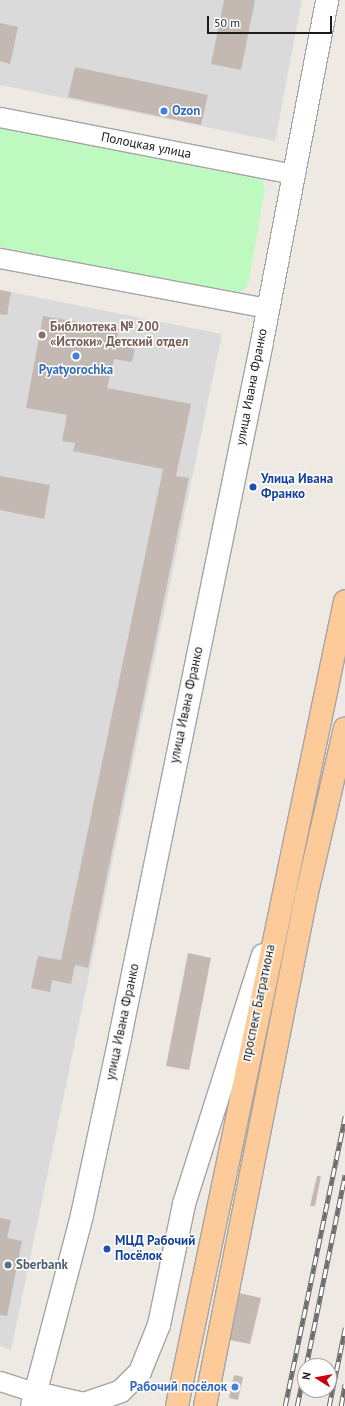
<!DOCTYPE html>
<html>
<head>
<meta charset="utf-8">
<style>
	body { margin:0 }
	#map { position:relative; width:345px; height:1406px; overflow:hidden; background:#eeeae3; font-family:"PT Sans",sans-serif }
	div>[style] { position:absolute }
	.residential>* { inset:0; background:#dbdada }
	.park>* { inset:0; background:#befabf }
	.building>* { inset:0; background:#c3b9b2 }
	.roads { filter:drop-shadow(1px 0 #a4a4a4) drop-shadow(-1px 0 #a4a4a4) drop-shadow(0 1px #a4a4a4) drop-shadow(0 -1px #a4a4a4) }
	.minor>* { height:19px; margin:-9.5px; padding:0 9.5px; transform-origin:9.5px; border-radius:9.5px; background:#fff }
	.tertiary>* { height:22px; margin:-11px; padding:0 11px; transform-origin:11px; border-radius:11px; background:#fff }
	.primary>* { height:22px; margin:-11px; padding:0 11px; transform-origin:11px; border-radius:11px; background:#fdcb99 }
	.rail>* { height:4.5px; margin-top:-2.25px; transform-origin:0; background:repeating-linear-gradient(90deg,#fff 0 9px,#6b6b6b 0 18px); box-sizing:border-box; border-block:1px solid #6b6b6b }
	.dots>* { width:11px; height:11px; translate:-50% -50%; box-sizing:border-box; border:2px solid #fff; border-radius:50% }
	span { translate:-50% -50%; white-space:nowrap; text-align:center; line-height:1.15; -webkit-text-stroke:3px #fff; paint-order:stroke }
	.shop-label { font-size:13px; color:#366cbe; font-weight:700 }
	.left { translate:0 -50%; text-align:left }
	.right { translate:-100% -50%; text-align:right }
	.street-label { font-size:13px; color:#1d1d1d }
	.education-label { font-size:13px; color:#785e54; font-weight:700 }
	.transit-label { font-size:13px; color:#164399; font-weight:700 }
	.service-label { font-size:13px; color:#4e5e75; font-weight:700 }
	.north { position:absolute; left:297px; top:1358px; width:40px; height:40px; box-sizing:border-box; background:#fff; border:1px solid #a5a5a5; border-radius:50%; rotate:281deg; font-size:11px; font-weight:700; line-height:16px; text-align:center; color:#1d1d1d }
	.north::after { content:''; display:block; margin:auto; width:14px; height:18px; background:#ca000d; clip-path:polygon(50% 0,100% 100%,50% 72%,0 100%) }
	.scale { position:absolute; left:207px; top:16px; width:125px; height:18px; box-sizing:border-box; border:2px solid #1d1d1d; border-top:0; padding-left:5px; font-size:12px; line-height:14px; white-space:nowrap; color:#1d1d1d; -webkit-text-stroke:3px #fff; paint-order:stroke }
</style>
</head>
<body>
<div id="map">
	<div class="residential">
		<div style="clip-path:polygon(0 0,302px 0,275px 141px,0 85px)"></div>
		<div style="clip-path:polygon(0 290px,222px 334px,11px 1350px,0 1346px)"></div>
	</div>
	<div class="park">
		<div style="clip-path:polygon(0 124px,262px 178px,265px 189px,248px 286px,237px 295px,0 247px)"></div>
	</div>
	<div class="building">
		<div style="clip-path:polygon(224px 0,255px 0,241px 70px,211px 64px)"></div>
		<div style="clip-path:polygon(0 23px,18px 27px,10px 64px,0 61px)"></div>
		<div style="clip-path:polygon(75px 67px,208px 95px,201px 125px,68px 97px)"></div>
		<div style="clip-path:polygon(0 290px,11px 292px,7px 315px,0 314px)"></div>
		<div style="clip-path:polygon(43px 316px,119px 329px,116px 344px,135px 349px,132px 362px,114px 359px,107px 388px,191px 404px,176px 476px,189px 478px,88px 968px,75px 965px,71px 984px,52px 980px,50px 992px,31px 988px,38px 956px,61px 960px,163px 469px,73px 451px,75px 443px,62px 441px,67px 415px,26px 408px)"></div>
		<div style="clip-path:polygon(0 476px,50px 485px,44px 519px,0 510px)"></div>
		<div style="clip-path:polygon(188px 953px,211px 958px,189px 1070px,166px 1066px)"></div>
		<div style="clip-path:polygon(317px 1176px,321px 1176px,315px 1206px,310px 1206px)"></div>
		<div style="clip-path:polygon(0 1218px,11px 1220px,7px 1238px,22px 1241px,7px 1316px,0 1315px)"></div>
		<div style="clip-path:polygon(239px 1293px,261px 1298px,250px 1344px,230px 1340px)"></div>
		<div style="clip-path:polygon(234px 1375px,243px 1377px,238px 1400px,229px 1398px)"></div>
	</div>
	<div class="roads">
		<div class="minor">
			<div style="left:0;top:117px;width:298px;rotate:11deg"></div>
			<div style="left:0;top:258px;width:273px;rotate:10.6deg"></div>
			<div style="left:0;top:1381px;width:38px;rotate:18deg"></div>
		</div>
		<div class="tertiary">
			<div style="left:36px;top:1393px;width:49px;rotate:12.9deg"></div>
			<div style="left:84px;top:1404px;width:39px;rotate:-19deg"></div>
			<div style="left:121px;top:1391px;width:27px;rotate:-45deg"></div>
			<div style="left:140px;top:1372px;width:51px;rotate:-68deg"></div>
			<div style="left:159px;top:1325px;width:124px;rotate:-78.3deg"></div>
			<div style="left:184px;top:1204px;width:261px;rotate:-72.4deg"></div>
			<div style="left:32px;top:1406px;width:197px;rotate:-75.3deg"></div>
			<div style="left:82px;top:1215px;width:182px;rotate:-77.9deg"></div>
			<div style="left:120px;top:1037px;width:709px;rotate:-78.45deg"></div>
			<div style="left:262px;top:342px;width:348px;rotate:-79.2deg"></div>
		</div>
		<div class="primary">
			<div style="left:177px;top:1406px;width:822px;rotate:-78.21deg"></div>
			<div style="left:205px;top:1406px;width:519px;rotate:-78.78deg"></div>
			<div style="left:306px;top:897px;width:173px;rotate:-77deg"></div>
		</div>
	</div>
	<div class="rail">
		<div style="left:306px;top:1366px;width:195px;rotate:-78.5deg"></div>
		<div style="left:285px;top:1406px;width:296px;rotate:-78.3deg"></div>
		<div style="left:297px;top:1406px;width:38px;rotate:-78deg"></div>
		<div style="left:329px;top:1406px;width:80px;rotate:-78.4deg"></div>
		<div style="left:341px;top:1406px;width:22px;rotate:-80deg"></div>
	</div>
	<div class="dots">
		<div style="left:164px;top:111px;background:#3f7fe0"></div>
		<div style="left:42px;top:335px;background:#8d6e63"></div>
		<div style="left:76px;top:356px;background:#3f7fe0"></div>
		<div style="left:253px;top:487px;background:#1a4fb4"></div>
		<div style="left:107px;top:1249px;background:#1a4fb4"></div>
		<div style="left:8px;top:1265px;background:#5c6f8a"></div>
		<div style="left:235px;top:1387px;background:#3f7fe0"></div>
	</div>
	<div class="shop-label">
		<span class="left" style="left:172px;top:111px">Ozon</span>
		<span style="left:76px;top:370px">Pyatyorochka</span>
		<span class="right" style="left:227px;top:1387px">Рабочий посёлок</span>
	</div>
	<div class="street-label">
		<span style="left:146px;top:146px;rotate:11deg">Полоцкая улица</span>
		<span style="left:252px;top:387px;rotate:-79deg">улица Ивана Франко</span>
		<span style="left:187px;top:705px;rotate:-78deg">улица Ивана Франко</span>
		<span style="left:259px;top:1003px;rotate:-78deg">проспект Багратиона</span>
		<span style="left:123px;top:1022px;rotate:-78deg">улица Ивана Франко</span>
	</div>
	<div class="education-label">
		<span class="left" style="left:50px;top:335px">Библиотека № 200<br>«Истоки» Детский отдел</span>
	</div>
	<div class="transit-label">
		<span class="left" style="left:261px;top:487px">Улица Ивана<br>Франко</span>
		<span class="left" style="left:115px;top:1249px">МЦД Рабочий<br>Посёлок</span>
	</div>
	<div class="service-label">
		<span class="left" style="left:16px;top:1265px">Sberbank</span>
	</div>
	<div class="north">N</div>
	<div class="scale">50 m</div>
</div>
</body>
</html>
